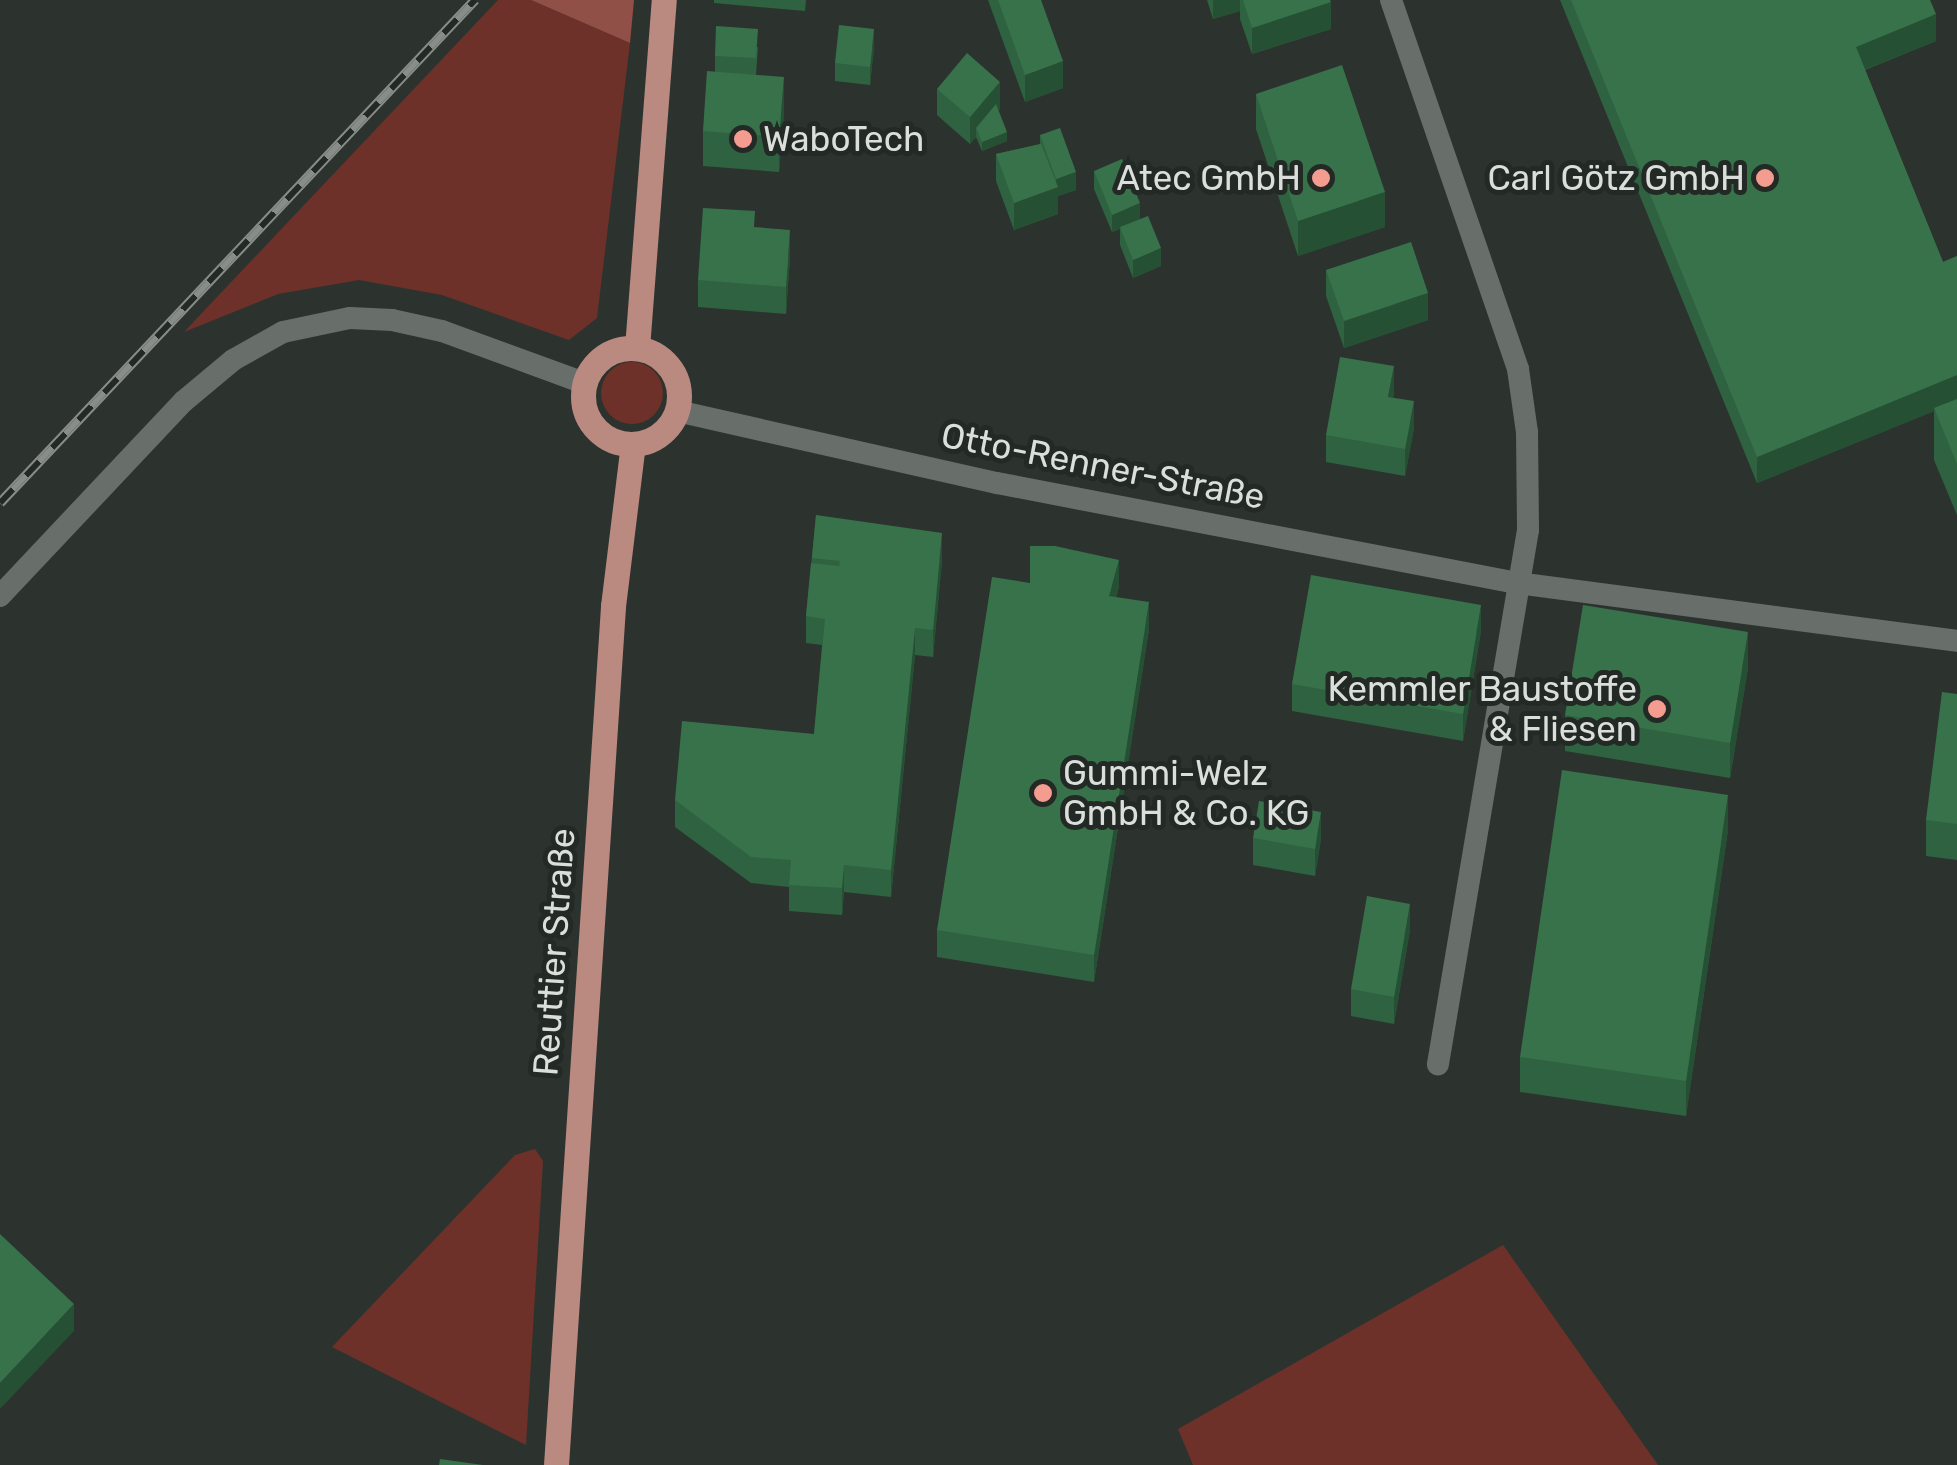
<!DOCTYPE html>
<html>
<head>
<meta charset="utf-8">
<style>
	body { margin:0 }
	#map { position:relative; width:1957px; height:1465px; overflow:hidden; background:#2c332e; font-family:Rubik,sans-serif }
	div>[style] { position:absolute }
	.green>* { inset:0; background:#6d312a }
	.round { border-radius:50% }
	.forest>* { inset:0; background:#904f47 }
	.minor>* { height:22px; margin:-11px; padding:0 11px; transform-origin:11px; border-radius:11px; background:#686f6a }
	.major>* { height:25px; margin:-12.5px; padding:0 12.5px; transform-origin:12.5px; border-radius:12.5px; background:#ba8980 }
	.major>.ring { margin:-12.5px; padding:0; box-sizing:content-box; background:none; border:25px solid #ba8980; border-radius:50% }
	.rail>* { height:10px; margin-top:-5px; transform-origin:0; background:repeating-linear-gradient(90deg,#232924 0 19px,#888d89 0 38px); box-sizing:border-box; border-block:2px solid #888d89 }
	.wall>* { inset:0; background:#2f6240 }
	.shaded-wall>* { inset:0; background:#265034 }
	.building>* { inset:0; background:#37724b }
	.dots>* { width:28px; height:28px; translate:-50% -50%; box-sizing:border-box; border:5px solid #232924; border-radius:50% }
	span { translate:-50% -50%; white-space:nowrap; text-align:center; line-height:1.15; -webkit-text-stroke:10px #232924; paint-order:stroke }
	.poi-label { font-size:35px; color:#dbdfdc }
	.left { translate:0 -50%; text-align:left }
	.right { translate:-100% -50%; text-align:right }
	.street-label { font-size:35px; color:#dbdfdc }
</style>
</head>
<body>
<div id="map">
	<div class="green">
		<div style="clip-path:polygon(498px 0,531px 0,630px 43px,597px 318px,569px 340px,442px 295px,359px 280px,278px 294px,184px 332px)"></div>
		<div class="round" style="left:601px;top:362px;width:62px;height:62px"></div>
		<div style="clip-path:polygon(535px 1149px,543px 1161px,526px 1445px,332px 1347px,515px 1155px)"></div>
		<div style="clip-path:polygon(1503px 1245px,1658px 1465px,1193px 1465px,1178px 1429px)"></div>
	</div>
	<div class="forest">
		<div style="clip-path:polygon(531px 0,634px 0,630px 43px)"></div>
	</div>
	<div class="minor">
		<div style="left:1391px;top:0;width:390px;rotate:71deg"></div>
		<div style="left:1518px;top:369px;width:64px;rotate:81.9deg"></div>
		<div style="left:1527px;top:432px;width:98px;rotate:89.4deg"></div>
		<div style="left:1528px;top:530px;width:542px;rotate:99.57deg"></div>
		<div style="left:677px;top:411px;width:328px;rotate:12.7deg"></div>
		<div style="left:997px;top:483px;width:530px;rotate:10.89deg"></div>
		<div style="left:1517px;top:583px;width:444px;rotate:7.5deg"></div>
		<div style="left:0;top:596px;width:268px;rotate:-46.7deg"></div>
		<div style="left:184px;top:401px;width:64px;rotate:-39.9deg"></div>
		<div style="left:233px;top:360px;width:57px;rotate:-29.2deg"></div>
		<div style="left:283px;top:332px;width:68px;rotate:-11.8deg"></div>
		<div style="left:350px;top:318px;width:42px;rotate:2.7deg"></div>
		<div style="left:392px;top:320px;width:51px;rotate:12.4deg"></div>
		<div style="left:442px;top:331px;width:151px;rotate:20.1deg"></div>
	</div>
	<div class="major">
		<div class="ring" style="left:583px;top:348px;width:71px;height:71px"></div>
		<div style="left:637px;top:348px;width:349px;rotate:-85.6deg"></div>
		<div style="left:556px;top:1465px;width:861px;rotate:-86.2deg"></div>
		<div style="left:613px;top:606px;width:163px;rotate:-83deg"></div>
	</div>
	<div class="rail">
		<div style="left:0;top:503px;width:692px;rotate:-46.64deg"></div>
	</div>
	<div class="wall">
		<div style="clip-path:polygon(714px 0,806px 0,805px 11px,714px 3px)"></div>
		<div style="clip-path:polygon(988px 0,1041px 0,1063px 88px,1025px 102px)"></div>
		<div style="clip-path:polygon(1207px 0,1330px 0,1331px 29px,1252px 54px,1240px 19px,1240px 11px,1213px 19px)"></div>
		<div style="clip-path:polygon(1560px 0,1930px 0,1936px 41px,1865px 70px,1943px 262px,1957px 256px,1957px 515px,1934px 460px,1934px 411px,1757px 483px)"></div>
		<div style="clip-path:polygon(758px 47px,756px 75px,784px 112px,779px 172px,703px 166px,703px 131px,715px 72px,715px 56px)"></div>
		<div style="clip-path:polygon(874px 47px,870px 85px,835px 81px,835px 63px)"></div>
		<div style="clip-path:polygon(937px 89px,1000px 109px,998px 110px,1007px 141px,982px 151px,976px 137px,970px 144px,937px 115px)"></div>
		<div style="clip-path:polygon(1256px 94px,1385px 227px,1298px 256px,1256px 129px)"></div>
		<div style="clip-path:polygon(1040px 135px,1076px 190px,1058px 196px,1058px 214px,1014px 230px,996px 181px,996px 154px,1040px 144px)"></div>
		<div style="clip-path:polygon(1094px 171px,1140px 219px,1161px 266px,1133px 278px,1120px 245px,1120px 229px,1112px 232px,1094px 189px)"></div>
		<div style="clip-path:polygon(790px 256px,786px 314px,698px 307px,698px 280px)"></div>
		<div style="clip-path:polygon(1326px 270px,1428px 320px,1344px 348px,1326px 296px)"></div>
		<div style="clip-path:polygon(1394px 393px,1393px 397px,1414px 428px,1405px 476px,1326px 462px,1326px 435px)"></div>
		<div style="clip-path:polygon(816px 515px,942px 560px,933px 657px,915px 655px,891px 897px,844px 892px,842px 915px,789px 911px,789px 887px,751px 883px,675px 827px,675px 800px,814px 734px,822px 645px,806px 643px,806px 616px)"></div>
		<div style="clip-path:polygon(1030px 583px,1119px 587px,1116px 597px,1149px 629px,1094px 982px,937px 957px,937px 930px)"></div>
		<div style="clip-path:polygon(1481px 631px,1463px 741px,1292px 711px,1292px 684px)"></div>
		<div style="clip-path:polygon(1748px 668px,1730px 778px,1565px 751px,1565px 715px)"></div>
		<div style="clip-path:polygon(1957px 694px,1957px 860px,1926px 856px,1926px 820px)"></div>
		<div style="clip-path:polygon(1728px 830px,1686px 1116px,1520px 1092px,1520px 1057px)"></div>
		<div style="clip-path:polygon(1253px 838px,1321px 839px,1315px 876px,1253px 865px)"></div>
		<div style="clip-path:polygon(1410px 930px,1394px 1024px,1351px 1016px,1351px 989px)"></div>
	</div>
	<div class="shaded-wall">
		<div style="clip-path:polygon(1213px 0,1240px 0,1240px 11px,1213px 19px)"></div>
		<div style="clip-path:polygon(1331px 2px,1331px 29px,1252px 54px,1252px 28px)"></div>
		<div style="clip-path:polygon(1936px 14px,1936px 41px,1856px 73px,1856px 47px)"></div>
		<div style="clip-path:polygon(874px 29px,874px 47px,870px 85px,870px 67px)"></div>
		<div style="clip-path:polygon(1063px 61px,1063px 88px,1025px 102px,1025px 75px)"></div>
		<div style="clip-path:polygon(784px 77px,784px 112px,779px 172px,779px 137px)"></div>
		<div style="clip-path:polygon(1000px 82px,1000px 109px,978px 134px,976px 128px,976px 137px,970px 144px,970px 117px)"></div>
		<div style="clip-path:polygon(1007px 132px,1007px 141px,982px 151px,982px 142px)"></div>
		<div style="clip-path:polygon(1076px 172px,1076px 190px,1058px 196px,1058px 214px,1014px 230px,1014px 203px,1056px 187px,1056px 179px)"></div>
		<div style="clip-path:polygon(1385px 192px,1385px 227px,1298px 256px,1298px 221px)"></div>
		<div style="clip-path:polygon(1140px 203px,1140px 221px,1112px 232px,1112px 215px)"></div>
		<div style="clip-path:polygon(790px 230px,790px 256px,786px 314px,786px 287px)"></div>
		<div style="clip-path:polygon(1161px 248px,1161px 266px,1133px 278px,1133px 260px)"></div>
		<div style="clip-path:polygon(1428px 293px,1428px 320px,1344px 348px,1344px 321px)"></div>
		<div style="clip-path:polygon(1394px 366px,1394px 393px,1388px 423px,1388px 397px)"></div>
		<div style="clip-path:polygon(1957px 375px,1957px 402px,1757px 483px,1757px 457px)"></div>
		<div style="clip-path:polygon(1414px 401px,1414px 428px,1405px 476px,1405px 449px)"></div>
		<div style="clip-path:polygon(942px 533px,942px 560px,933px 657px,933px 630px)"></div>
		<div style="clip-path:polygon(1119px 560px,1119px 587px,1109px 622px,1109px 596px)"></div>
		<div style="clip-path:polygon(1149px 602px,1149px 629px,1094px 982px,1094px 955px)"></div>
		<div style="clip-path:polygon(1481px 605px,1481px 631px,1463px 741px,1463px 714px)"></div>
		<div style="clip-path:polygon(915px 628px,915px 655px,891px 897px,891px 870px)"></div>
		<div style="clip-path:polygon(1748px 632px,1748px 668px,1730px 778px,1730px 743px)"></div>
		<div style="clip-path:polygon(1728px 795px,1728px 830px,1686px 1116px,1686px 1081px)"></div>
		<div style="clip-path:polygon(1321px 812px,1321px 839px,1315px 876px,1315px 849px)"></div>
		<div style="clip-path:polygon(844px 865px,844px 892px,842px 915px,842px 888px)"></div>
		<div style="clip-path:polygon(1410px 904px,1410px 930px,1394px 1024px,1394px 997px)"></div>
		<div style="clip-path:polygon(74px 1304px,74px 1331px,0 1409px,0 1383px)"></div>
	</div>
	<div class="building">
		<div style="clip-path:polygon(998px 0,1041px 0,1063px 61px,1025px 75px)"></div>
		<div style="clip-path:polygon(1243px 0,1330px 0,1331px 2px,1252px 28px)"></div>
		<div style="clip-path:polygon(1571px 0,1930px 0,1936px 14px,1856px 47px,1943px 262px,1957px 256px,1957px 375px,1757px 457px)"></div>
		<div style="clip-path:polygon(839px 25px,874px 29px,870px 67px,835px 63px)"></div>
		<div style="clip-path:polygon(716px 26px,758px 29px,756px 58px,715px 56px)"></div>
		<div style="clip-path:polygon(967px 53px,1000px 82px,970px 117px,937px 89px)"></div>
		<div style="clip-path:polygon(1342px 65px,1385px 192px,1298px 221px,1256px 94px)"></div>
		<div style="clip-path:polygon(707px 71px,784px 77px,779px 137px,703px 131px)"></div>
		<div style="clip-path:polygon(996px 104px,1007px 132px,982px 142px,976px 128px)"></div>
		<div style="clip-path:polygon(1060px 128px,1076px 172px,1056px 179px,1040px 135px)"></div>
		<div style="clip-path:polygon(1041px 144px,1058px 187px,1014px 203px,996px 154px)"></div>
		<div style="clip-path:polygon(1122px 159px,1140px 203px,1112px 215px,1094px 171px)"></div>
		<div style="clip-path:polygon(703px 208px,755px 211px,754px 227px,790px 230px,786px 287px,698px 280px)"></div>
		<div style="clip-path:polygon(1148px 216px,1161px 248px,1133px 260px,1120px 227px)"></div>
		<div style="clip-path:polygon(1411px 242px,1428px 293px,1344px 321px,1326px 270px)"></div>
		<div style="clip-path:polygon(1340px 357px,1394px 366px,1388px 397px,1414px 401px,1405px 449px,1326px 435px)"></div>
		<div style="clip-path:polygon(1957px 399px,1957px 464px,1934px 408px)"></div>
		<div style="clip-path:polygon(816px 515px,942px 533px,933px 630px,915px 628px,891px 870px,844px 865px,842px 888px,789px 885px,791px 860px,751px 857px,675px 800px,682px 721px,814px 734px,825px 619px,806px 616px,811px 563px,839px 566px,840px 561px,812px 558px)"></div>
		<div style="clip-path:polygon(1030px 546px,1055px 546px,1119px 560px,1109px 596px,1149px 602px,1094px 955px,937px 930px,992px 577px,1030px 583px)"></div>
		<div style="clip-path:polygon(1311px 575px,1481px 605px,1463px 714px,1292px 684px)"></div>
		<div style="clip-path:polygon(1583px 605px,1748px 632px,1730px 743px,1565px 715px)"></div>
		<div style="clip-path:polygon(1942px 692px,1957px 694px,1957px 824px,1926px 820px)"></div>
		<div style="clip-path:polygon(1562px 770px,1728px 795px,1686px 1081px,1520px 1057px)"></div>
		<div style="clip-path:polygon(1259px 801px,1321px 812px,1315px 849px,1253px 838px)"></div>
		<div style="clip-path:polygon(1367px 896px,1410px 904px,1394px 997px,1351px 989px)"></div>
		<div style="clip-path:polygon(0 1234px,74px 1304px,0 1383px)"></div>
		<div style="clip-path:polygon(440px 1459px,483px 1465px,439px 1465px)"></div>
	</div>
	<div class="dots">
		<div style="left:743px;top:139px;background:#f59c91"></div>
		<div style="left:1321px;top:178px;background:#f59c91"></div>
		<div style="left:1765px;top:178px;background:#f59c91"></div>
		<div style="left:1657px;top:709px;background:#f59c91"></div>
		<div style="left:1043px;top:793px;background:#f59c91"></div>
	</div>
	<div class="poi-label">
		<span class="left" style="left:763px;top:139px">WaboTech</span>
		<span class="right" style="left:1301px;top:178px">Atec GmbH</span>
		<span class="right" style="left:1745px;top:178px">Carl Götz GmbH</span>
		<span class="right" style="left:1637px;top:709px">Kemmler Baustoffe<br>&amp; Fliesen</span>
		<span class="left" style="left:1063px;top:793px">Gummi-Welz<br>GmbH &amp; Co. KG</span>
	</div>
	<div class="street-label">
		<span style="left:1103px;top:466px;rotate:11deg">Otto-Renner-Straße</span>
		<span style="left:554px;top:952px;rotate:-86deg">Reuttier Straße</span>
	</div>
</div>
</body>
</html>
